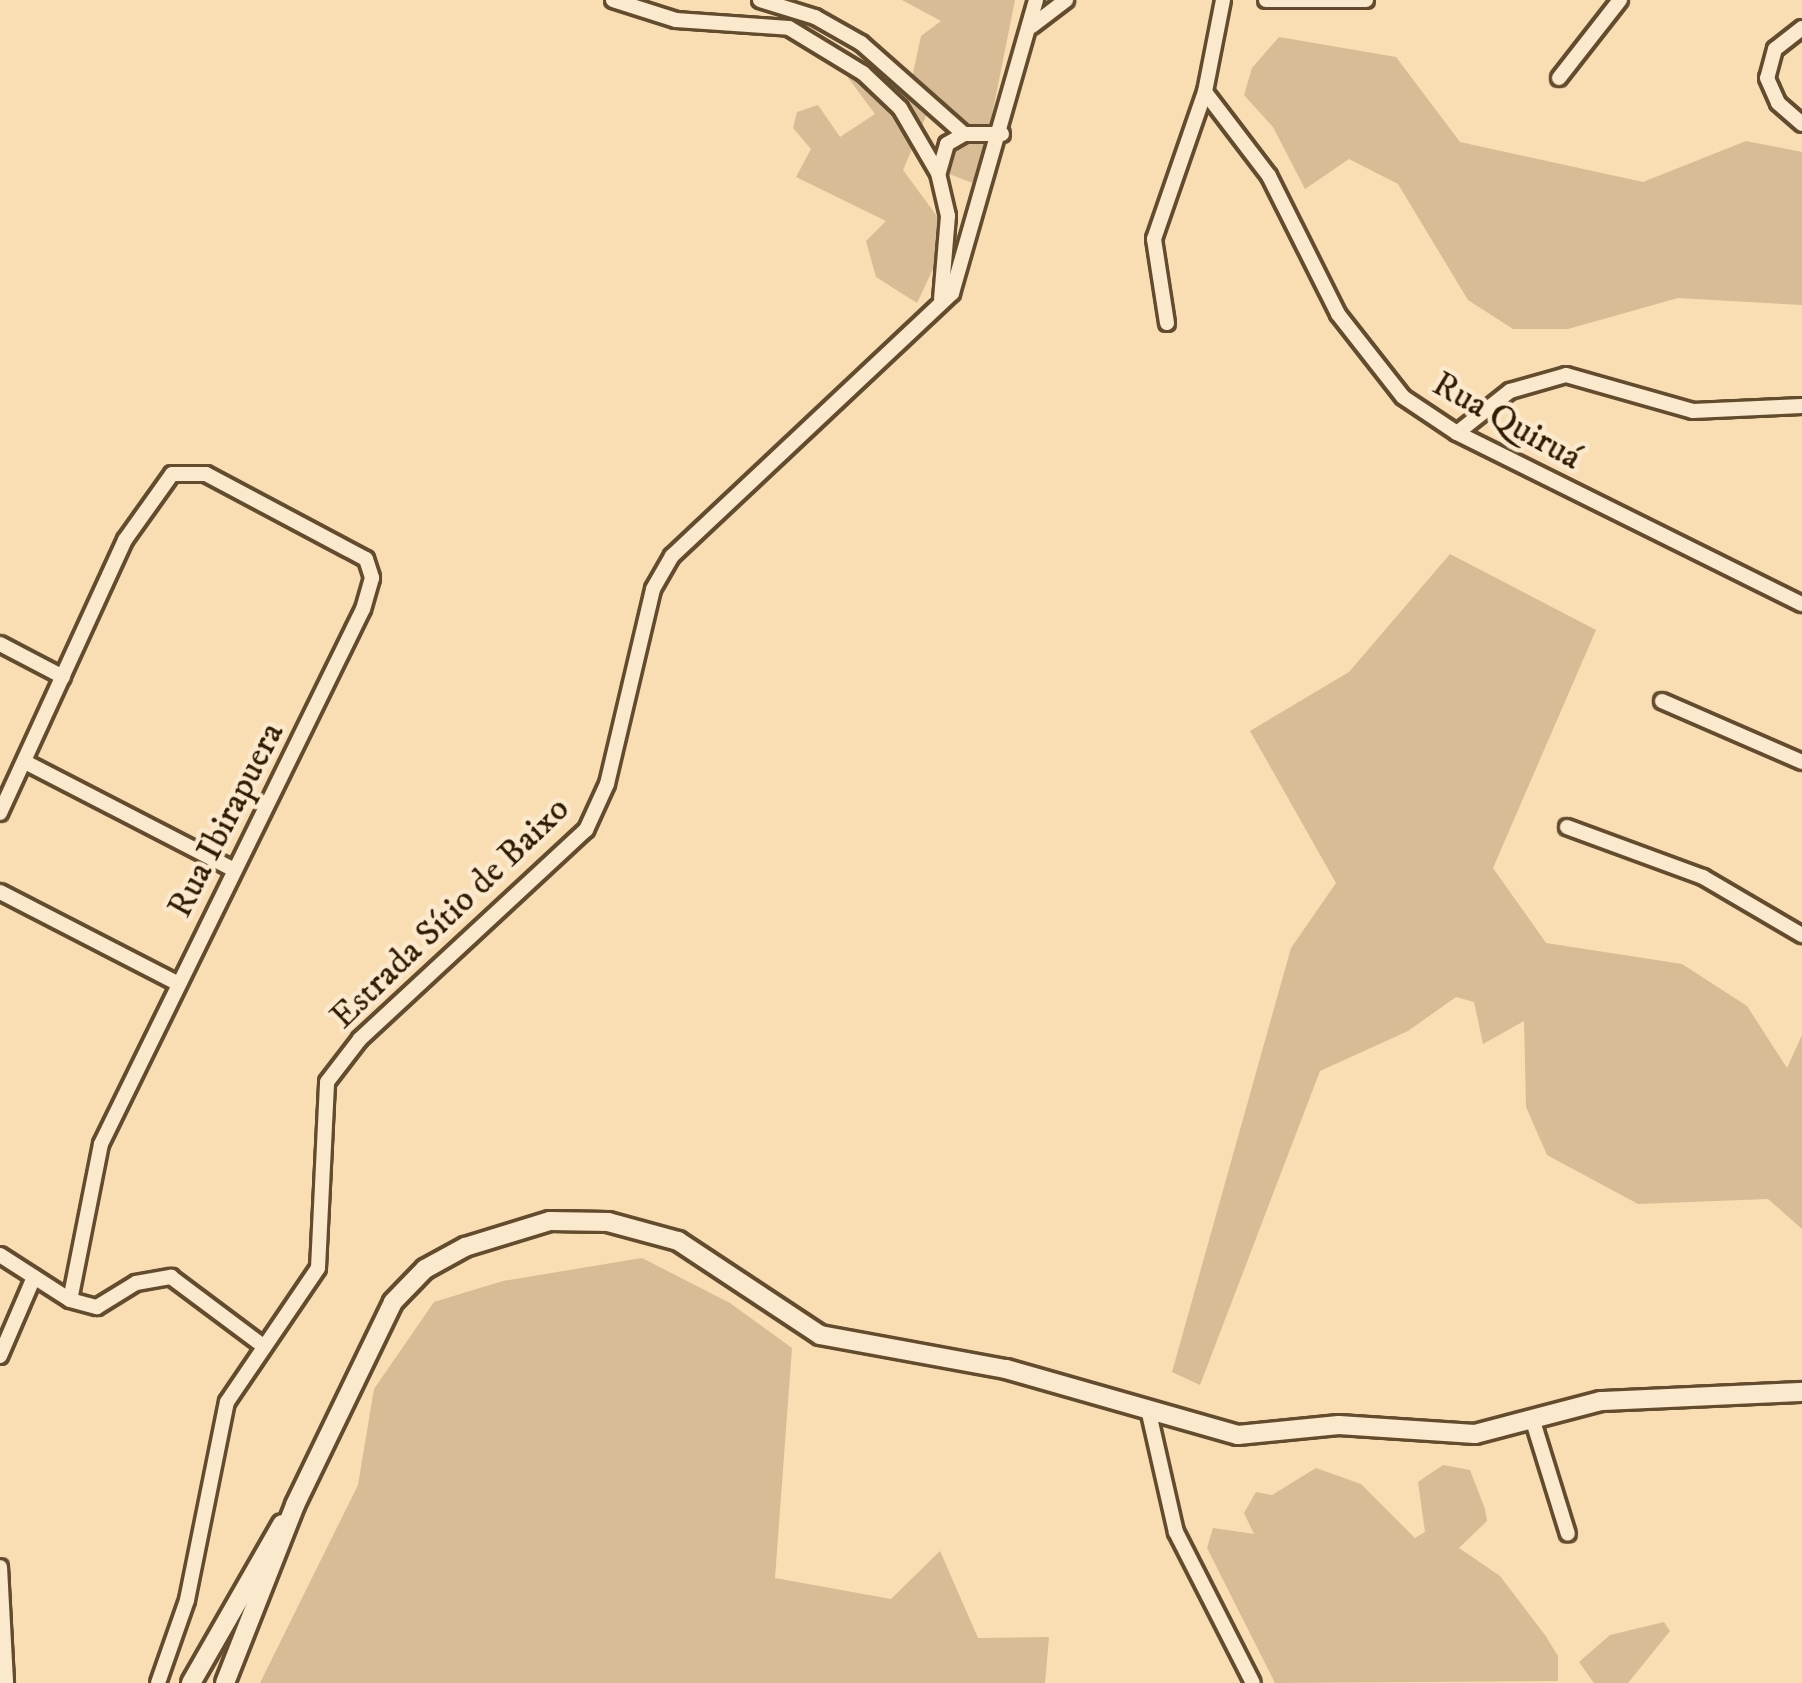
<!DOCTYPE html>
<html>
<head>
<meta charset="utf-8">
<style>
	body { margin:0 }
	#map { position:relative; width:1802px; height:1683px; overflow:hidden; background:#f9ddb3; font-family:"IM FELL DW Pica",serif }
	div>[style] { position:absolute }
	.green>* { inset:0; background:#d7bc95 }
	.roads { filter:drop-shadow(3px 0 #634c2e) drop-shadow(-3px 0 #634c2e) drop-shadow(0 3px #634c2e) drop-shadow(0 -3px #634c2e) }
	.street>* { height:14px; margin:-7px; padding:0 7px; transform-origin:7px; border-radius:7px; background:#fbe9ce }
	.secondary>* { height:18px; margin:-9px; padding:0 9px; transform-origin:9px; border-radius:9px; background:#fbe9ce }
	span { translate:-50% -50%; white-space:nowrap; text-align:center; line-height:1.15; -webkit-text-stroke:9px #fbe9ce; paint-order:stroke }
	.street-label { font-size:36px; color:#311b01 }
</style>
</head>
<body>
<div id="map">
	<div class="green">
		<div style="clip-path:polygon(902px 0,1015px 0,978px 185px,949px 174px,955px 116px,930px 107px,903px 170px,939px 219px,942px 250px,917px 303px,876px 277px,866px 241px,886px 221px,796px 177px,811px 149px,793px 128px,797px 112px,818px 105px,840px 137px,875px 114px,846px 75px,859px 64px,910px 87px,921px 36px,941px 21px)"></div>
		<div style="clip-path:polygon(1279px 37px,1396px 57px,1460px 142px,1643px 182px,1746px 141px,1802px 152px,1802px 305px,1678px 298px,1568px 329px,1513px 329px,1468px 300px,1398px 184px,1349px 159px,1305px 189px,1273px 127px,1244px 95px,1252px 68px)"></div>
		<div style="clip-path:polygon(1450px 554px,1596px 630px,1493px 868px,1546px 943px,1682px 964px,1747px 1006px,1787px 1068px,1802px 1035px,1802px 1229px,1768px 1199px,1638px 1204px,1547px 1155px,1526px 1107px,1524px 1021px,1483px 1044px,1474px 1002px,1456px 997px,1408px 1031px,1320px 1071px,1200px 1385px,1172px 1372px,1291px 948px,1336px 883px,1250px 731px,1349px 672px)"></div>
		<div style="clip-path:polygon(642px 1258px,730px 1303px,792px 1348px,775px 1578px,891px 1599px,940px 1551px,978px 1638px,1049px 1637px,1045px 1683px,260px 1683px,358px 1485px,374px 1389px,434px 1302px,503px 1281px)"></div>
		<div style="clip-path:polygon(1443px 1465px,1470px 1470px,1485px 1509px,1487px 1521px,1459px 1548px,1500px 1576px,1545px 1635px,1558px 1656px,1558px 1681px,1275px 1683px,1207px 1548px,1213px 1528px,1254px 1534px,1244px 1513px,1256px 1492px,1272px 1495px,1316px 1468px,1361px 1484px,1415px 1538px,1425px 1532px,1418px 1482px)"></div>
		<div style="clip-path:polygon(1664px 1622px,1670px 1631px,1628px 1683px,1594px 1683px,1579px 1662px,1610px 1635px)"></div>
	</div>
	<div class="roads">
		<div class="street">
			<div style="left:613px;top:0;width:66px;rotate:17.6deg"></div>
			<div style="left:676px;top:20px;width:113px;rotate:4deg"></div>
			<div style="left:789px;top:28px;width:87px;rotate:31.3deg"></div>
			<div style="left:863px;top:73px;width:51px;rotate:43.4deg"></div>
			<div style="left:900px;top:108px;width:75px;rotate:59.7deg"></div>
			<div style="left:938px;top:173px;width:44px;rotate:76.9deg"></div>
			<div style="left:948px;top:216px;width:83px;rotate:94.8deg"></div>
			<div style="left:760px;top:0;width:58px;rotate:17.2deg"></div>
			<div style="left:815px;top:17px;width:53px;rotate:29.5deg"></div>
			<div style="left:861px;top:43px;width:137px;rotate:41.5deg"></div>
			<div style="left:964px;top:134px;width:38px"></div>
			<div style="left:1223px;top:0;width:94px;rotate:101.1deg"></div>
			<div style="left:1205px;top:92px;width:106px;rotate:52.7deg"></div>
			<div style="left:1269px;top:176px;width:154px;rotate:63.4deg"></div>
			<div style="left:1338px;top:314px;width:105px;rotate:51.9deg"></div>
			<div style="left:1403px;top:397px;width:65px;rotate:33.7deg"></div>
			<div style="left:1457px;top:433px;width:385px;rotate:26.4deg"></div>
			<div style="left:1266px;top:0;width:100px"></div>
			<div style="left:1032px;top:26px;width:43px;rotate:-37.4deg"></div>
			<div style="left:1802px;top:28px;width:34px;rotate:142deg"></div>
			<div style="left:1775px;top:49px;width:30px;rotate:105deg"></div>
			<div style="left:1767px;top:78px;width:27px;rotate:66deg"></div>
			<div style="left:1778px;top:103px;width:32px;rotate:41deg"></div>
			<div style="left:1559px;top:78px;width:99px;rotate:-52deg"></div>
			<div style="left:939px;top:172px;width:29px;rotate:-74deg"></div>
			<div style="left:947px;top:144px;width:20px;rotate:-30deg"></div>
			<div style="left:1167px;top:323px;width:85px;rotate:-98.8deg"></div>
			<div style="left:1154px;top:239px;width:156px;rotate:-70.9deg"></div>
			<div style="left:1457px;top:433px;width:68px;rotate:-38.4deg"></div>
			<div style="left:1510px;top:391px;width:58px;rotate:-15.9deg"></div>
			<div style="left:1566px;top:375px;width:132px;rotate:15.8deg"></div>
			<div style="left:1693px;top:411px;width:109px;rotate:-2.6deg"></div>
			<div style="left:0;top:644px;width:71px;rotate:27.6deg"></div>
			<div style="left:1662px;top:701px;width:153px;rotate:23.5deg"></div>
			<div style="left:25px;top:762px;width:233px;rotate:27.3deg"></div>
			<div style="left:0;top:813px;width:300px;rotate:-65.4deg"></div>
			<div style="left:125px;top:540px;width:81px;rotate:-54.5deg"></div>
			<div style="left:172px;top:474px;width:34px"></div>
			<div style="left:206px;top:474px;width:181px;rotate:28deg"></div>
			<div style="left:366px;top:559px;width:20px;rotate:72deg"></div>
			<div style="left:372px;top:578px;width:32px;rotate:106deg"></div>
			<div style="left:363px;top:609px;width:596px;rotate:116.09deg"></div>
			<div style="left:101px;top:1144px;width:159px;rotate:101.2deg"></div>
			<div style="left:1567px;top:827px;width:145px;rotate:20.2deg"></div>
			<div style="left:1703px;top:877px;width:115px;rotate:30.4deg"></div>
			<div style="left:0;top:892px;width:199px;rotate:27.2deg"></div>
			<div style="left:0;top:1255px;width:83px;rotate:32.7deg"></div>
			<div style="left:70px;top:1300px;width:28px;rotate:15deg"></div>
			<div style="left:97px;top:1307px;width:46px;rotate:-31.6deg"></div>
			<div style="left:136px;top:1283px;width:36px;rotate:-10deg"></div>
			<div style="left:171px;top:1277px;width:114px;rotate:36.8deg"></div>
			<div style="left:0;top:1356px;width:86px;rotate:-66.7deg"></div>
			<div style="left:1148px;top:1409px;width:126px;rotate:77.2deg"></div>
			<div style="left:1176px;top:1532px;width:169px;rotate:63deg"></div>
			<div style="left:1532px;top:1418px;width:121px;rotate:72.8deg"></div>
			<div style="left:0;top:1567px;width:116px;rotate:87deg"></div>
			<div style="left:158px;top:1683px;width:88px;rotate:-70.7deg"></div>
			<div style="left:187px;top:1600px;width:202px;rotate:-78.6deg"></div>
			<div style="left:227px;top:1402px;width:162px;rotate:-55.8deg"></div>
			<div style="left:318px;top:1268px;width:186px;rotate:-87.2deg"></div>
			<div style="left:327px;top:1082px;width:54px;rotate:-52.5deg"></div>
			<div style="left:360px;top:1039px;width:308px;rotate:-42.8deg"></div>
			<div style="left:586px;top:830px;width:51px;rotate:-65.5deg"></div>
			<div style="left:607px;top:784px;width:200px;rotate:-76.7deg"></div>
			<div style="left:653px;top:589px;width:38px;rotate:-60deg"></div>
			<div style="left:672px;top:556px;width:384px;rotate:-43.2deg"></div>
			<div style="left:952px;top:293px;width:305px;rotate:-74deg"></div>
		</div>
		<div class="secondary">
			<div style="left:191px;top:1683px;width:183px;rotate:-60.2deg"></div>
			<div style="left:225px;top:1683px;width:191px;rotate:-68.5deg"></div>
			<div style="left:295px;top:1505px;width:225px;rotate:-64.2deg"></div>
			<div style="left:393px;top:1302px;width:46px;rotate:-45.9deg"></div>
			<div style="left:425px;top:1269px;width:46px;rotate:-28.8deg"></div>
			<div style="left:465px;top:1247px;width:89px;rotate:-17deg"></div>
			<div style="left:550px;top:1221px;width:58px;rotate:1deg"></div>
			<div style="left:608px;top:1222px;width:73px;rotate:15.2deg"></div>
			<div style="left:678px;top:1241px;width:170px;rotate:33.5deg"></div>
			<div style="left:820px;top:1335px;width:189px;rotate:10.4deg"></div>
			<div style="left:1006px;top:1369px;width:241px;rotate:15.9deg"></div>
			<div style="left:1238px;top:1435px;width:101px;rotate:-5.7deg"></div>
			<div style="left:1339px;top:1425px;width:136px;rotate:3.8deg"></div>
			<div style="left:1475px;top:1434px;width:130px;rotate:-14.7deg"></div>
			<div style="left:1601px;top:1401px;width:201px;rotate:-2.6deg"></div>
		</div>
	</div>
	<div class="street-label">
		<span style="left:1507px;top:421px;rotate:29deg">Rua Quiruá</span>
		<span style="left:226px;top:820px;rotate:-63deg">Rua Ibirapuera</span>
		<span style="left:450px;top:913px;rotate:-44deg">Estrada Sítio de Baixo</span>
	</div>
</div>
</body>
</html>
